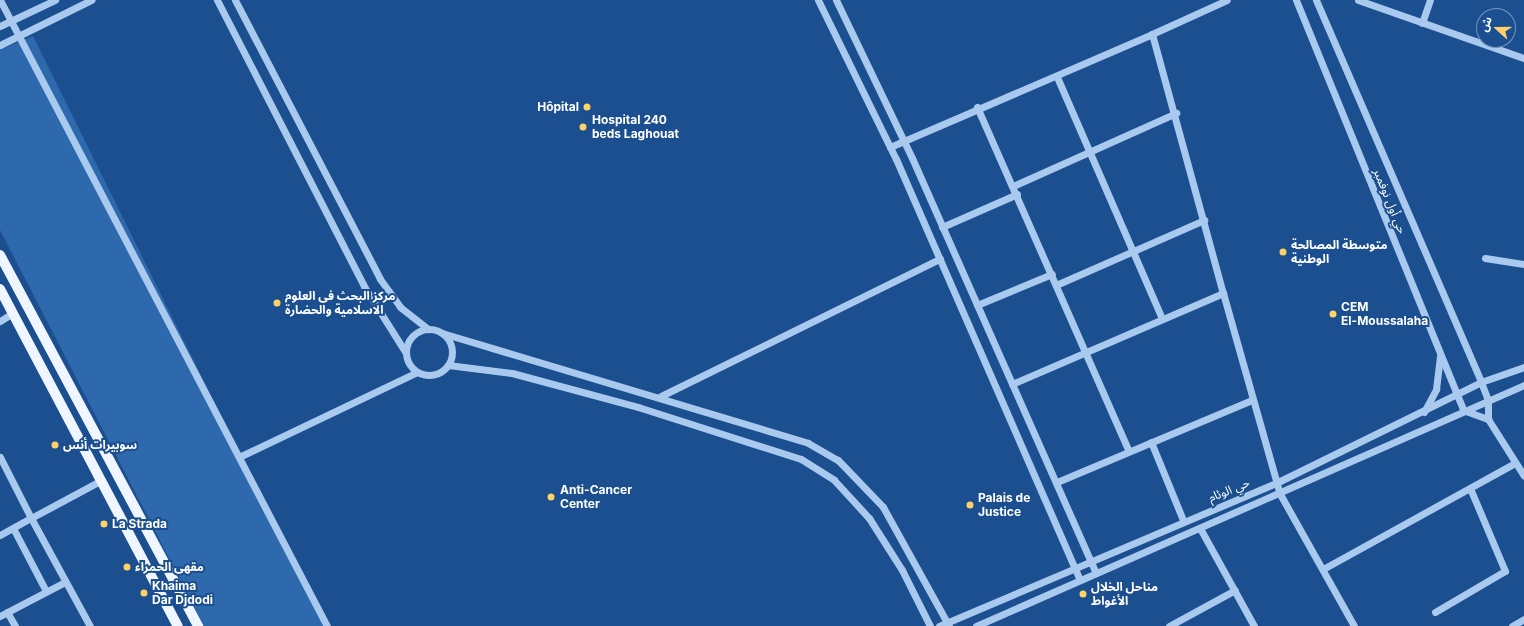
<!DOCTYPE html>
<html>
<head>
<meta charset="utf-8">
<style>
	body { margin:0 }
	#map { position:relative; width:1524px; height:626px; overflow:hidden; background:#1b4f8f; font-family:Inter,"Noto Sans Arabic",sans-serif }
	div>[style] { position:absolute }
	.green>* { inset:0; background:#2e69ad }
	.minor>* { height:7px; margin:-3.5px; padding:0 3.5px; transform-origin:3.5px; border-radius:3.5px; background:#a9c9ee }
	.minor>.ring { margin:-3.5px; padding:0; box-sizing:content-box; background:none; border:7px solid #a9c9ee; border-radius:50% }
	.major>* { height:10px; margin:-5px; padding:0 5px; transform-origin:5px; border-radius:5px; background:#f0f6ff }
	.dots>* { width:11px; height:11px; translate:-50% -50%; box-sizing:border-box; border:2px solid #1b4f8f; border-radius:50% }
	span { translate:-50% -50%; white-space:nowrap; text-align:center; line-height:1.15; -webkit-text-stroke:4px #1b4f8f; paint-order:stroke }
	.poi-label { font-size:12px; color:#fff; font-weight:700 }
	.right { translate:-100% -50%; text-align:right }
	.left { translate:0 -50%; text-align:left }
	.street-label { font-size:12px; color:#fff }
	.north { position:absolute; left:1476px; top:8px; width:40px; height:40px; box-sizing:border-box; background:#1b4f8f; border:1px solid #7695bc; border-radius:50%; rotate:291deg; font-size:11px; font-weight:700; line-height:16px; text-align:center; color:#fff }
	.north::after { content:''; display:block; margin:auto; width:14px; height:18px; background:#ffd166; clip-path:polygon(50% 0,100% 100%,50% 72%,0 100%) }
</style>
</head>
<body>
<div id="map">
	<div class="green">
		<div style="clip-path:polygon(33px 36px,325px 626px,204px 626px,0 230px,0 50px)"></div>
	</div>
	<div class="minor">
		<div style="left:0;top:0;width:706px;rotate:62.42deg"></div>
		<div style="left:217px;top:0;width:324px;rotate:62.8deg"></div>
		<div style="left:365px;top:288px;width:77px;rotate:57.8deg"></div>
		<div style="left:235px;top:0;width:314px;rotate:62.5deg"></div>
		<div style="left:380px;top:279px;width:34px;rotate:54deg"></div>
		<div style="left:400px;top:307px;width:36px;rotate:38deg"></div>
		<div style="left:818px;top:0;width:177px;rotate:63.9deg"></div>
		<div style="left:896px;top:159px;width:459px;rotate:66.4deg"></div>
		<div style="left:836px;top:0;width:175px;rotate:64.3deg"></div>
		<div style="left:912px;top:158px;width:454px;rotate:66.1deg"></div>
		<div style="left:1296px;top:0;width:443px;rotate:67.8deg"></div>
		<div style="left:1463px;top:410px;width:27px;rotate:20deg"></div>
		<div style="left:1316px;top:0;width:416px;rotate:66.6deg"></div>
		<div style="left:1481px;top:382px;width:19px;rotate:69deg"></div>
		<div style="left:1488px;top:400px;width:19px;rotate:90deg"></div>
		<div style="left:1488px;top:419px;width:67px;rotate:57.7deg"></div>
		<div style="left:1358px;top:0;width:176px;rotate:19.3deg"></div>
		<div style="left:1422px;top:23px;width:24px;rotate:-71deg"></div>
		<div style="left:0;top:26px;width:61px;rotate:-25.3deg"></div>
		<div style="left:1152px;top:34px;width:82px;rotate:-24.4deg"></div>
		<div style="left:0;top:45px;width:102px;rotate:-26.3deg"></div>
		<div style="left:1057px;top:77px;width:264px;rotate:66.5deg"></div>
		<div style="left:977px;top:107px;width:376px;rotate:66.2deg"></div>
		<div style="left:890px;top:147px;width:285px;rotate:-23.3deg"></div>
		<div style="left:1152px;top:34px;width:269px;rotate:74.7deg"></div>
		<div style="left:1013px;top:186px;width:179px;rotate:-24.1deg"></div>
		<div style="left:942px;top:227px;width:82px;rotate:-23.7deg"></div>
		<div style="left:1485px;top:258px;width:39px;rotate:9deg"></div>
		<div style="left:1056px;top:285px;width:162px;rotate:-23.7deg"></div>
		<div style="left:977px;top:305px;width:81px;rotate:-22.5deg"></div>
		<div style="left:0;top:321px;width:15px;rotate:-32deg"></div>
		<div class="ring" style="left:406px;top:329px;width:39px;height:39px"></div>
		<div style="left:442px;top:333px;width:382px;rotate:16.7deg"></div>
		<div style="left:808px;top:443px;width:34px;rotate:30deg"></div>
		<div style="left:838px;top:460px;width:65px;rotate:46.2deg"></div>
		<div style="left:883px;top:507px;width:136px;rotate:61deg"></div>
		<div style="left:448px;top:365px;width:64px;rotate:7.1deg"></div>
		<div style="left:512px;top:373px;width:131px;rotate:15.1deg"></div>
		<div style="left:638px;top:407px;width:171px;rotate:17.7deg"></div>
		<div style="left:801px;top:459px;width:39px;rotate:32deg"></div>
		<div style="left:834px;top:480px;width:52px;rotate:47.4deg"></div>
		<div style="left:869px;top:518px;width:62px;rotate:57.6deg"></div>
		<div style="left:902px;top:570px;width:63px;rotate:63.4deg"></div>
		<div style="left:1012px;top:384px;width:230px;rotate:-23.3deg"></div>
		<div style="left:1223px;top:293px;width:209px;rotate:74.2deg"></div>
		<div style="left:1280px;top:494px;width:151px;rotate:60.7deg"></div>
		<div style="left:661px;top:396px;width:311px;rotate:-26.2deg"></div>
		<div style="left:1424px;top:412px;width:26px;rotate:-62deg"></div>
		<div style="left:1436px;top:389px;width:33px;rotate:-83deg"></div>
		<div style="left:1151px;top:442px;width:84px;rotate:67.7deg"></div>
		<div style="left:241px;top:456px;width:195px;rotate:-25.5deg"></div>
		<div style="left:0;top:457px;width:68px;rotate:63.1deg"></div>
		<div style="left:31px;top:518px;width:78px;rotate:-28.2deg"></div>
		<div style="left:1057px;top:482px;width:212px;rotate:-22.8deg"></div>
		<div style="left:13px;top:528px;width:71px;rotate:62.4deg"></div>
		<div style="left:1201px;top:530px;width:110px;rotate:61.1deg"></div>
		<div style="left:0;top:535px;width:35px;rotate:-29deg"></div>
		<div style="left:31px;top:518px;width:123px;rotate:61.4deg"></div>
		<div style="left:1323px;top:569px;width:219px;rotate:-28.9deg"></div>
		<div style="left:7px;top:612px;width:16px;rotate:60deg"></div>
		<div style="left:1435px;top:612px;width:81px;rotate:-30.4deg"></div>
		<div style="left:1505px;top:571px;width:90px;rotate:-112.9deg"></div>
		<div style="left:0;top:616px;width:73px;rotate:-27.6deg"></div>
		<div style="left:939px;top:626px;width:366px;rotate:-23deg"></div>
		<div style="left:1276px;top:483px;width:229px;rotate:-26.2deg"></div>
		<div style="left:1481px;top:382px;width:46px;rotate:-19.2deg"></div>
		<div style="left:976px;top:626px;width:599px;rotate:-23.74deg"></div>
		<div style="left:1169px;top:626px;width:75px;rotate:-28.6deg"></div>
		<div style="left:1512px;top:626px;width:14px;rotate:-30deg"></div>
	</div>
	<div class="major">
		<div style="left:0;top:255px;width:421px;rotate:61.9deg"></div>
		<div style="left:0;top:289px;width:381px;rotate:62.2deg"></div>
	</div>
	<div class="dots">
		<div style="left:587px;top:107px;background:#ffd166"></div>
		<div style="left:583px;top:127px;background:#ffd166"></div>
		<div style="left:1283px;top:252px;background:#ffd166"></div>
		<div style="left:277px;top:303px;background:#ffd166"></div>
		<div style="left:1333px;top:314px;background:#ffd166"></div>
		<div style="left:55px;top:445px;background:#ffd166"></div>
		<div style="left:551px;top:497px;background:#ffd166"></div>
		<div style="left:970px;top:505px;background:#ffd166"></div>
		<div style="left:104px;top:524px;background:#ffd166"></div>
		<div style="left:127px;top:567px;background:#ffd166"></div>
		<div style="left:144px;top:593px;background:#ffd166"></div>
		<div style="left:1083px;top:594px;background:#ffd166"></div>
	</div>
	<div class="poi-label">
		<span class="right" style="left:579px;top:107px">Hôpital</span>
		<span class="left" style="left:592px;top:127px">Hospital 240<br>beds Laghouat</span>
		<span class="left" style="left:1291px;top:252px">متوسطة المصالحة<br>الوطنية</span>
		<span class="left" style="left:285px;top:303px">مركز البحث في العلوم<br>الاسلامية والحضارة</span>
		<span class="left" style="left:1341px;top:314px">CEM<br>El-Moussalaha</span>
		<span class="left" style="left:63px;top:445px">سوبيرات أنس</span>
		<span class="left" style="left:560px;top:497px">Anti-Cancer<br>Center</span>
		<span class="left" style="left:978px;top:505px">Palais de<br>Justice</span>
		<span class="left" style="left:112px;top:524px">La Strada</span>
		<span class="left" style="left:135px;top:567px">مقهى الحمراء</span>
		<span class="left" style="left:152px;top:593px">Khaima<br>Dar Djdodi</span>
		<span class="left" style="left:1091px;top:594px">مناحل الخلال<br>الأغواط</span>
	</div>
	<div class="street-label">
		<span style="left:1390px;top:201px;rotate:68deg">حي أول نوفمبر</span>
		<span style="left:1229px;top:490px;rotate:-22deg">حي الوئام</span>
	</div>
	<div class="north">ش</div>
</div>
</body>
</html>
